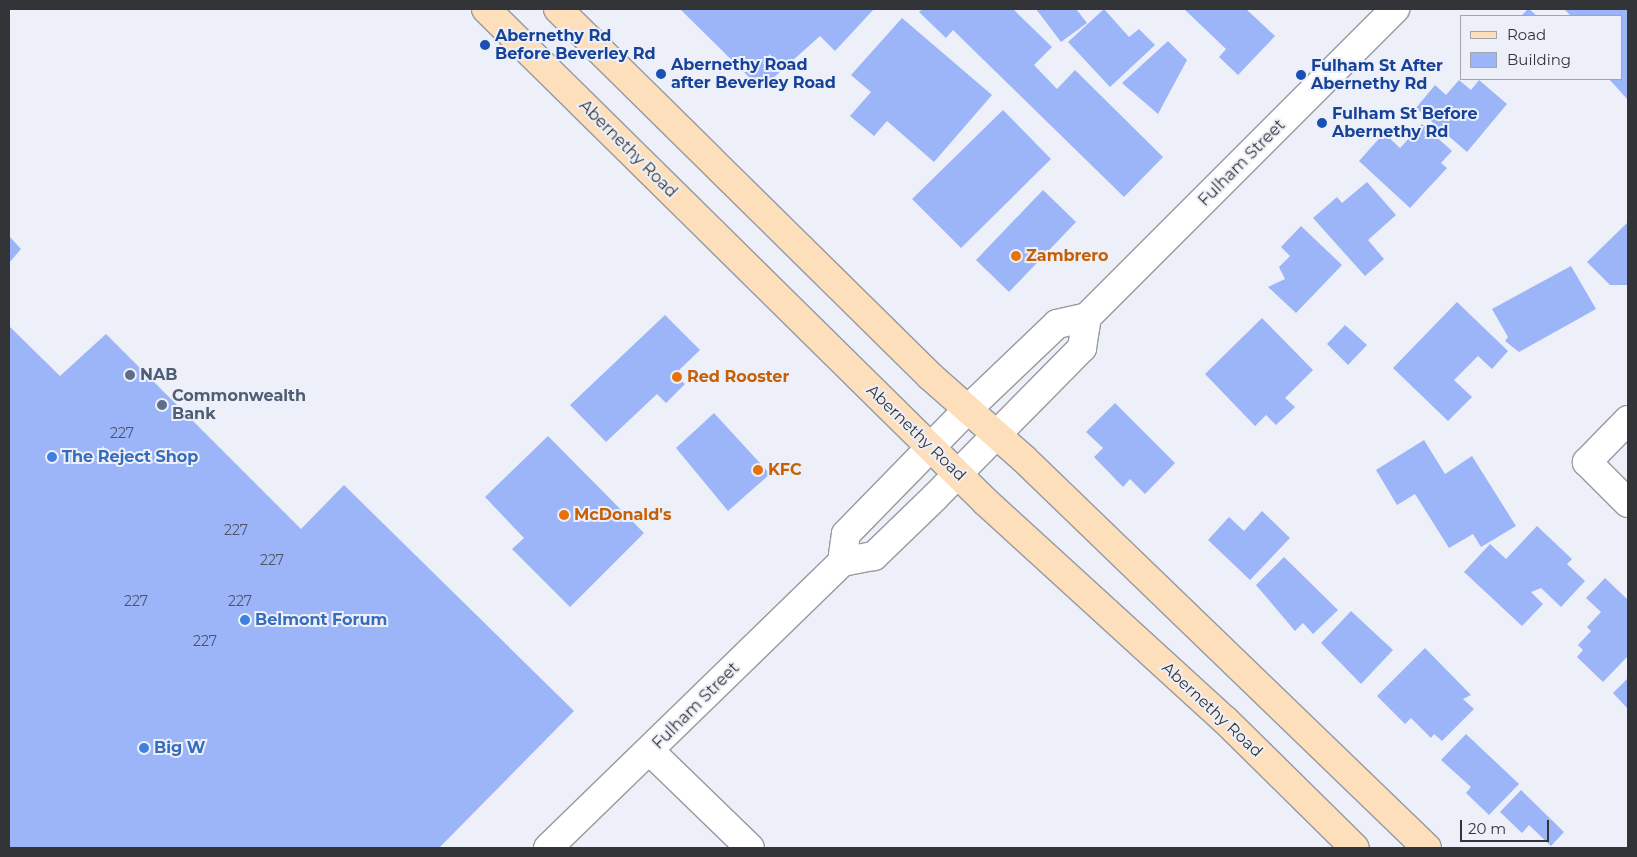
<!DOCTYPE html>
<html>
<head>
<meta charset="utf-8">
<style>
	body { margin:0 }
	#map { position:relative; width:1637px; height:857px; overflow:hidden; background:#edf0f8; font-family:Montserrat,sans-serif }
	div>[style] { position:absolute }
	.building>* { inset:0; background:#9cb5f9 }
	.roads { filter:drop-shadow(1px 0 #979aa1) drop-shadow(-1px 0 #979aa1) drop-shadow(0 1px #979aa1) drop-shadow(0 -1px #979aa1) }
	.minor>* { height:28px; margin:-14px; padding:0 14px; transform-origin:14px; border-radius:14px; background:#fff }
	.primary>* { height:28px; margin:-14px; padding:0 14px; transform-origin:14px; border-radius:14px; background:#fedfbc }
	.dots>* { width:14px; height:14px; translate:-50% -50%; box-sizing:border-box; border:2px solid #edf0f8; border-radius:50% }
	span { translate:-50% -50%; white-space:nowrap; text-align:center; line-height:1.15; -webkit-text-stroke:4px #edf0f8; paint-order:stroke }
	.number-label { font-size:14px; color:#4d5468 }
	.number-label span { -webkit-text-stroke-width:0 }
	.transit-label { font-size:16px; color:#164399; font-weight:700 }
	.left { translate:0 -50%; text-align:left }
	.street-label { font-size:16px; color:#333437 }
	.food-label { font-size:16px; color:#c56008; font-weight:700 }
	.service-label { font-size:16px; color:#4e5e75; font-weight:700 }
	.shop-label { font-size:16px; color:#366cbe; font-weight:700 }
	.frame { position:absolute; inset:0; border:10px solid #333437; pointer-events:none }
	.legend { position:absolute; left:1460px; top:15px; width:162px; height:65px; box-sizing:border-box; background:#edf0f8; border:1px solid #a3a5ab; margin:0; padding:6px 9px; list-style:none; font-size:15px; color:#333437 }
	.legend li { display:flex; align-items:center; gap:10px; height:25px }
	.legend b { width:25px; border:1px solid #a3a5ab }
	.scale { position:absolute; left:1460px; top:820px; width:89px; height:22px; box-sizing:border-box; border:2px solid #333437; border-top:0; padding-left:6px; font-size:15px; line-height:18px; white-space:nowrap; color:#333437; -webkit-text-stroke:4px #edf0f8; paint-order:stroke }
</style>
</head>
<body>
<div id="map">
	<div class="building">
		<div style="clip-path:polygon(680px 9px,874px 9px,835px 51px,820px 36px,761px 89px)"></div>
		<div style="clip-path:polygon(923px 9px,1013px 9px,1052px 47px,1034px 65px,1057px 89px,1075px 70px,1163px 157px,1124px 197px,953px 30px,946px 38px,919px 12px)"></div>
		<div style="clip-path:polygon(1036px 9px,1076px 9px,1087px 23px,1061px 42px)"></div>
		<div style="clip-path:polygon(1104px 9px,1129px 37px,1139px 29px,1155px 45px,1110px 87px,1068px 42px)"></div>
		<div style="clip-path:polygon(1184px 9px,1246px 9px,1275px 36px,1238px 75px,1219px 57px,1226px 49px)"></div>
		<div style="clip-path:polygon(1528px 9px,1529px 9px,1537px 16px,1521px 16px)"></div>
		<div style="clip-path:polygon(1564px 9px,1628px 9px,1628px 100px,1609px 79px,1621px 79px,1621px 16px,1571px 16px)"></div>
		<div style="clip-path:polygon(902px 18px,992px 95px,934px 162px,887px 121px,874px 136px,850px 116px,871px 92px,851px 75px)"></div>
		<div style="clip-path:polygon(1168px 41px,1187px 60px,1158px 114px,1122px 83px)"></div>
		<div style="clip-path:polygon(1459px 80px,1471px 90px,1479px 80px,1507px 104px,1467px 152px,1416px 108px,1435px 85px,1446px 95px)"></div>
		<div style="clip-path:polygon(1003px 110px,1051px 159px,961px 248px,912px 199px)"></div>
		<div style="clip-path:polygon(1422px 124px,1452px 151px,1441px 163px,1447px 168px,1410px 208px,1359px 161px,1384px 133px,1400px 148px)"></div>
		<div style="clip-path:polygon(1367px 182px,1396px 215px,1368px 240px,1384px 259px,1365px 276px,1313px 218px,1337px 197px,1342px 203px)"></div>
		<div style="clip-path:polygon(1043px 190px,1076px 222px,1009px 292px,976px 260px)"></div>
		<div style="clip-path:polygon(1628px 222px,1628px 285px,1610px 285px,1587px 262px)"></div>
		<div style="clip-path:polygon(1301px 226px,1342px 265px,1296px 313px,1268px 287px,1285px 279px,1279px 267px,1290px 256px,1281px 247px)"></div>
		<div style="clip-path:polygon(9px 236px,21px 249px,9px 263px)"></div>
		<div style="clip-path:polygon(1571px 266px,1596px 309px,1519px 352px,1505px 341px,1508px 337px,1492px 309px)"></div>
		<div style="clip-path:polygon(1457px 302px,1508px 351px,1492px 369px,1478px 356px,1454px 380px,1472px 397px,1448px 421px,1393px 368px)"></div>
		<div style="clip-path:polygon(665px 315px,700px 350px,675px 374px,685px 384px,666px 403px,657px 394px,606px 442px,570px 405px)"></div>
		<div style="clip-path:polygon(1262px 318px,1313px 370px,1285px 398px,1295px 407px,1276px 425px,1266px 415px,1255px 426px,1205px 374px)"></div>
		<div style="clip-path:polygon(1345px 325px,1367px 345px,1348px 365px,1327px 344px)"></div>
		<div style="clip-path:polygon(9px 326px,60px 376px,106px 334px,301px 529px,344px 485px,574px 711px,439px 848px,9px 848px)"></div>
		<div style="clip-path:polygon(1115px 403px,1175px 463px,1145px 494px,1130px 479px,1123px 487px,1094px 457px,1103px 448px,1086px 432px)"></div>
		<div style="clip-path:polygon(714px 413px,770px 474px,728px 511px,676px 448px)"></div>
		<div style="clip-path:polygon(548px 436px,644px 533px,570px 607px,512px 549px,524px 538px,485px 497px)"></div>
		<div style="clip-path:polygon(1424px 440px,1445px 474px,1472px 456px,1516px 526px,1481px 547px,1473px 534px,1449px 548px,1415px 494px,1397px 505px,1376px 470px)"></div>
		<div style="clip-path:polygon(1262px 511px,1290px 538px,1250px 580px,1208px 540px,1229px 517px,1244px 531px)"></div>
		<div style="clip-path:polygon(1537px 526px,1572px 559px,1567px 564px,1585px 581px,1561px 607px,1541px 588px,1531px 592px,1543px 604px,1522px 626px,1464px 572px,1490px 544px,1506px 559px)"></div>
		<div style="clip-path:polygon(1284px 557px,1338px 610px,1313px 634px,1303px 623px,1295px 631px,1256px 585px)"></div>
		<div style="clip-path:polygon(1605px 578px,1628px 600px,1628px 656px,1603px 682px,1577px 657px,1583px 650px,1578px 645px,1591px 631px,1587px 627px,1601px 612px,1586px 598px)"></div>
		<div style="clip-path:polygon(1351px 611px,1393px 650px,1361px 684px,1321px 643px)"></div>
		<div style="clip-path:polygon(1425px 648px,1471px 695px,1463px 699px,1474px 709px,1442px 741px,1434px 734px,1431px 738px,1411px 718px,1405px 724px,1377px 696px)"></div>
		<div style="clip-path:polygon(1628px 678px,1628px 709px,1613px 693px)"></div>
		<div style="clip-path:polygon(1466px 734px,1519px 784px,1489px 815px,1466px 793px,1471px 787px,1441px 760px)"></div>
		<div style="clip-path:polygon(1521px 790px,1564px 832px,1551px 846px,1529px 825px,1522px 833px,1500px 812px)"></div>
	</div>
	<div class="roads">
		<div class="minor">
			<div style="left:1628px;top:420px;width:59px;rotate:134.3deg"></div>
			<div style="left:1587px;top:462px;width:58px;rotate:45deg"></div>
			<div style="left:842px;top:562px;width:28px;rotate:-82deg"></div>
			<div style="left:846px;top:534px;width:175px;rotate:-45.7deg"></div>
			<div style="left:968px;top:409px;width:123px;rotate:-43.7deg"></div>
			<div style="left:1057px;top:324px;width:31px;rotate:-13deg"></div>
			<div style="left:1087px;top:317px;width:436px;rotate:-45deg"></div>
			<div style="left:650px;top:751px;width:139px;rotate:44.1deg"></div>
			<div style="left:548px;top:848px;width:410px;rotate:-44.2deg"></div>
			<div style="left:842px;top:562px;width:33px;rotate:-11deg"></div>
			<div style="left:874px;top:556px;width:83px;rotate:-44deg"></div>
			<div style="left:934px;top:498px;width:211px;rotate:-45.4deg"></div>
			<div style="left:1082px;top:348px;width:31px;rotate:-81deg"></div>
		</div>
		<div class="primary">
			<div style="left:486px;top:9px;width:702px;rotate:44.6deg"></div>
			<div style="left:986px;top:502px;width:323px;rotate:42.4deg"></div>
			<div style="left:1225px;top:720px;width:182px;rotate:44.6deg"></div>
			<div style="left:558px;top:9px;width:523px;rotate:44.61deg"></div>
			<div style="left:930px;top:376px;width:125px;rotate:41.4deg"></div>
			<div style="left:1024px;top:459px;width:560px;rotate:43.99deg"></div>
		</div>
	</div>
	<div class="dots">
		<div style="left:485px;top:45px;background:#1a4fb4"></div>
		<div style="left:661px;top:74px;background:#1a4fb4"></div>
		<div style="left:1301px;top:75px;background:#1a4fb4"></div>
		<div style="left:1322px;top:123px;background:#1a4fb4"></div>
		<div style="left:1016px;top:256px;background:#e8710a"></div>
		<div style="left:130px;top:375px;background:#5c6f8a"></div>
		<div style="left:677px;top:377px;background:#e8710a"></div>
		<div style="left:162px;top:405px;background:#5c6f8a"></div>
		<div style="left:52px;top:457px;background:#3f7fe0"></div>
		<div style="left:758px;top:470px;background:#e8710a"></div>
		<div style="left:564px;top:515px;background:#e8710a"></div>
		<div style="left:245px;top:620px;background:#3f7fe0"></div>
		<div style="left:144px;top:748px;background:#3f7fe0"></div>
	</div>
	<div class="number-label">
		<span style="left:122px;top:433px">227</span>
		<span style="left:236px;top:530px">227</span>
		<span style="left:272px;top:560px">227</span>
		<span style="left:136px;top:601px">227</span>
		<span style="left:240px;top:601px">227</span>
		<span style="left:205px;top:641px">227</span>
	</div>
	<div class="transit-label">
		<span class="left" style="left:495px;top:45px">Abernethy Rd<br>Before Beverley Rd</span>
		<span class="left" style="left:671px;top:74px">Abernethy Road<br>after Beverley Road</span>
		<span class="left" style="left:1311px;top:75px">Fulham St After<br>Abernethy Rd</span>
		<span class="left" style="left:1332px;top:123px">Fulham St Before<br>Abernethy Rd</span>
	</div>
	<div class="street-label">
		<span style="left:628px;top:149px;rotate:45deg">Abernethy Road</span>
		<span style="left:1242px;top:163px;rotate:-45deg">Fulham Street</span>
		<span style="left:916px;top:433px;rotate:44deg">Abernethy Road</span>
		<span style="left:696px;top:706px;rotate:-45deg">Fulham Street</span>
		<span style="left:1212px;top:710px;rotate:43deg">Abernethy Road</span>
	</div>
	<div class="food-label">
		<span class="left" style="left:1026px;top:256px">Zambrero</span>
		<span class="left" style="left:687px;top:377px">Red Rooster</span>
		<span class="left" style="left:768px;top:470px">KFC</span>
		<span class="left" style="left:574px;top:515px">McDonald's</span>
	</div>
	<div class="service-label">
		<span class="left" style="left:140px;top:375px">NAB</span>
		<span class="left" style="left:172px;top:405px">Commonwealth<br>Bank</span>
	</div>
	<div class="shop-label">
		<span class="left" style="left:62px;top:457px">The Reject Shop</span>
		<span class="left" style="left:255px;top:620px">Belmont Forum</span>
		<span class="left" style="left:154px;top:748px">Big W</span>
	</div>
	<div class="frame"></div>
	<ul class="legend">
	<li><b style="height:6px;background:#fedfbc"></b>Road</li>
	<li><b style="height:14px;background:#9cb5f9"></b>Building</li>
	</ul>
	<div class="scale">20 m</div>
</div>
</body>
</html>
